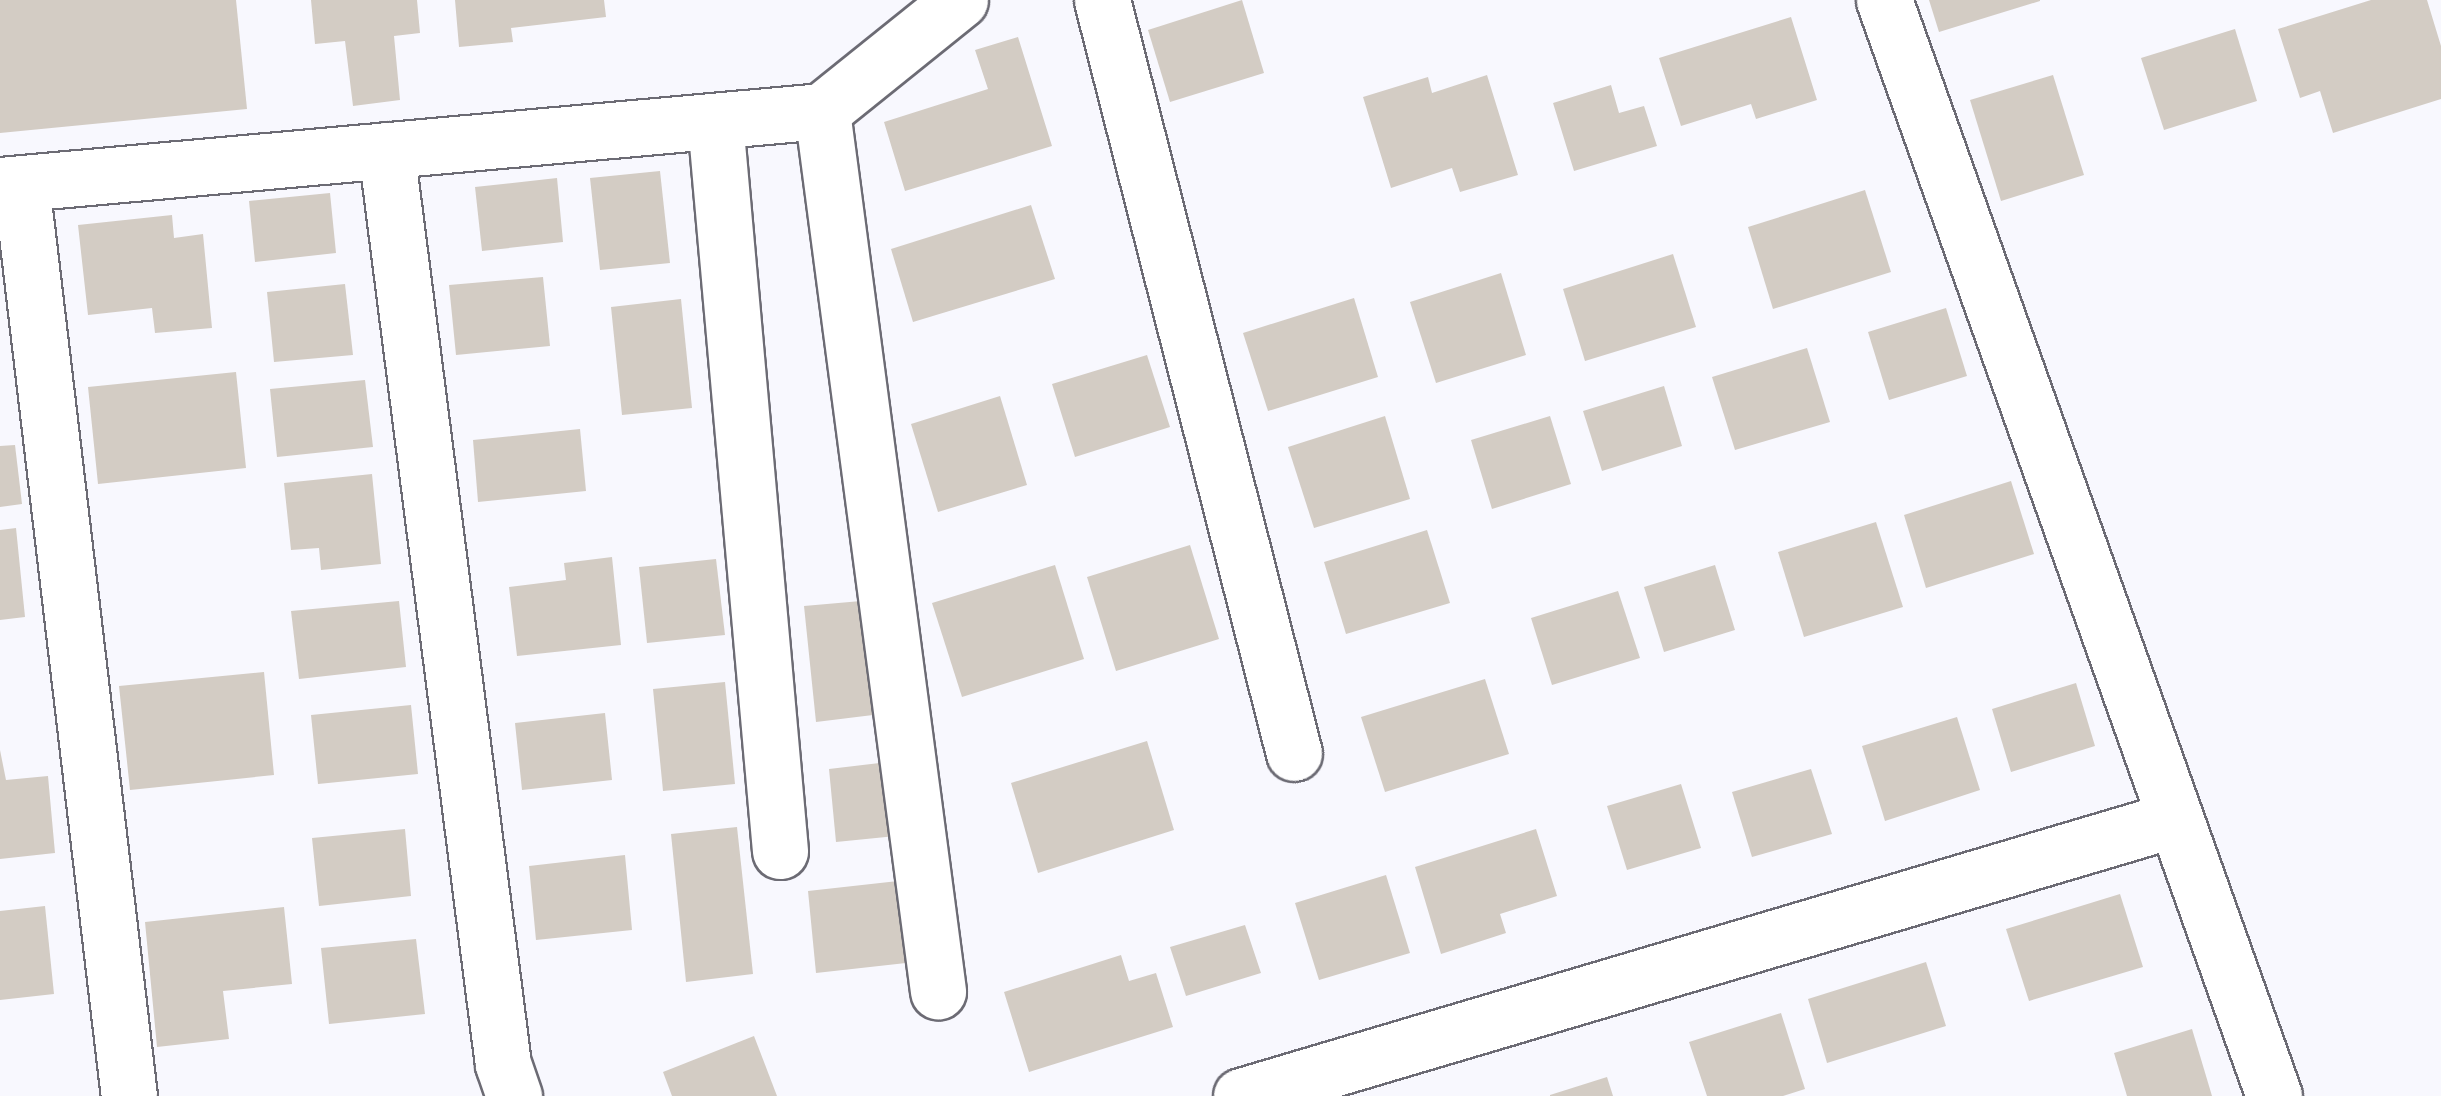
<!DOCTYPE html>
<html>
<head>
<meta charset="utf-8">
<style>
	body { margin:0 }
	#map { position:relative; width:2441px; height:1096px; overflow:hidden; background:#f8f8fe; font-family:"Nunito Sans",sans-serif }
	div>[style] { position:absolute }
	.building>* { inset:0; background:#d3ccc4 }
	.roads { filter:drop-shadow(2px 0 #6c6b74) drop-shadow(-2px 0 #6c6b74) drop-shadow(0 2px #6c6b74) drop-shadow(0 -2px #6c6b74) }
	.minor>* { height:55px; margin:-27.5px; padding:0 27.5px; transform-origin:27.5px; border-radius:27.5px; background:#fff }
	span { translate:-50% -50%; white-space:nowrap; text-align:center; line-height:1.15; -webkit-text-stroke:8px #fff; paint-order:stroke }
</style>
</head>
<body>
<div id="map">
	<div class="building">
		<div style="clip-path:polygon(0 0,236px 0,247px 109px,0 133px)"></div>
		<div style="clip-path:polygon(311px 0,417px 0,420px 33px,394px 36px,400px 100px,353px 106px,345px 41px,315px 44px)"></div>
		<div style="clip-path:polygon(455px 0,604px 0,606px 17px,511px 28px,513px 42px,459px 47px)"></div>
		<div style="clip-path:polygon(1242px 0,1264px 73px,1170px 102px,1148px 30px)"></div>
		<div style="clip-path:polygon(1929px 0,2040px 0,2040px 1px,1939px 32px)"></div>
		<div style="clip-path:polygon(2371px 0,2427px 0,2441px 46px,2441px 99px,2333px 133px,2320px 91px,2300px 98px,2278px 29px)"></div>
		<div style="clip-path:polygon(1791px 17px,1817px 100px,1756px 119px,1751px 104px,1681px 126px,1659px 58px)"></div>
		<div style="clip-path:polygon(2235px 29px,2257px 101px,2164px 130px,2141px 58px)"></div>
		<div style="clip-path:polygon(1018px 37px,1052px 146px,905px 191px,884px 122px,988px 89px,975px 50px)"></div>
		<div style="clip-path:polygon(1487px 75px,1518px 175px,1460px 192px,1452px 168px,1391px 188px,1363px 97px,1428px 77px,1432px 93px)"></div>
		<div style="clip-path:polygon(2053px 75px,2084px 175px,2001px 201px,1970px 100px)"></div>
		<div style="clip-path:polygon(1611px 85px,1619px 113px,1644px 106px,1657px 146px,1574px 171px,1553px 103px)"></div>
		<div style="clip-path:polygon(660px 171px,670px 263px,600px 270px,590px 178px)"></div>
		<div style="clip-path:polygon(557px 178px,563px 242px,482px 251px,475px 187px)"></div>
		<div style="clip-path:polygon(1865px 190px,1891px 272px,1773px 309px,1748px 227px)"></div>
		<div style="clip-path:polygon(330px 193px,336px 253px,255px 262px,249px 201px)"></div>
		<div style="clip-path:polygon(1031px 205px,1055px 279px,913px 322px,891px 249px)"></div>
		<div style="clip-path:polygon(172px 215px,174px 238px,203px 234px,212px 328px,155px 333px,152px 308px,88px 315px,78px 225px)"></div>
		<div style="clip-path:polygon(1673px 254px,1696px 327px,1585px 361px,1563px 289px)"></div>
		<div style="clip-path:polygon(1501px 273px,1526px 355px,1436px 383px,1410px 302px)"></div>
		<div style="clip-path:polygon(543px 277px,550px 346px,456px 355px,449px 285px)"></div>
		<div style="clip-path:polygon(345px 284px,353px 355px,274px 362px,267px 292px)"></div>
		<div style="clip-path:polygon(1354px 298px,1378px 377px,1268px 411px,1243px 333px)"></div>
		<div style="clip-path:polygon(681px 299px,692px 408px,622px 415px,611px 307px)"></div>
		<div style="clip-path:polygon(1946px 308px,1967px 376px,1889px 400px,1868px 332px)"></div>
		<div style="clip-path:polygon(1807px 348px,1830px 422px,1735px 450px,1712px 377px)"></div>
		<div style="clip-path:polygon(1147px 355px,1170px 427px,1075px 457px,1052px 384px)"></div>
		<div style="clip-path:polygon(236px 372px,246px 468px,98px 484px,88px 387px)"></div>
		<div style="clip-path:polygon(365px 380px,373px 447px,277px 457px,270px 389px)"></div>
		<div style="clip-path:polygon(1664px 386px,1682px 446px,1602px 471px,1583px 411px)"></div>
		<div style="clip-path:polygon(1000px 396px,1027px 485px,938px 512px,911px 424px)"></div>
		<div style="clip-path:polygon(1385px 416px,1410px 499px,1314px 528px,1288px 447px)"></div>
		<div style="clip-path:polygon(1550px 416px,1571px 484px,1492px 509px,1471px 440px)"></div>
		<div style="clip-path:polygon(580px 429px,586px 491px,478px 502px,473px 440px)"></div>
		<div style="clip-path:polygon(15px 445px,22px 504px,0 507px,0 446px)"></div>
		<div style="clip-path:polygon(372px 474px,381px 564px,321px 570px,319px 548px,291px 550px,284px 483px)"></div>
		<div style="clip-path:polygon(2011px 481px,2034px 554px,1926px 588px,1904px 515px)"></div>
		<div style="clip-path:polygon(1876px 522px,1903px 607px,1804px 637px,1778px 552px)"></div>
		<div style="clip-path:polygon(16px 528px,25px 617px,0 620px,0 530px)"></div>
		<div style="clip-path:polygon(1427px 530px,1450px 603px,1346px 634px,1324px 562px)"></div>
		<div style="clip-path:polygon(1190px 545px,1219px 639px,1116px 671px,1087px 577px)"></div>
		<div style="clip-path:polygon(612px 557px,621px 645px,517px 656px,509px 587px,566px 580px,564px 563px)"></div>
		<div style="clip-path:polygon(716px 559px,725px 635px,647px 643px,639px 567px)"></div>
		<div style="clip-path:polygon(1055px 565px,1084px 659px,962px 697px,932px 603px)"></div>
		<div style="clip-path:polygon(1715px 565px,1735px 630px,1664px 652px,1644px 587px)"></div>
		<div style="clip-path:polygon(1618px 591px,1640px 658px,1552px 685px,1531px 618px)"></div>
		<div style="clip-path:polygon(399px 601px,406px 667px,299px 679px,291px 611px)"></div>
		<div style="clip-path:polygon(861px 601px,873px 715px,816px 722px,804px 606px)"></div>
		<div style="clip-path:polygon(264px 672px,274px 775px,130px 790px,119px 686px)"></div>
		<div style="clip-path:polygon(1485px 679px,1509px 754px,1385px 792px,1361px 717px)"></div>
		<div style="clip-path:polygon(725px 682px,735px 784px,663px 791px,653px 689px)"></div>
		<div style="clip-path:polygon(2076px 683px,2095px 746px,2011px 772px,1992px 709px)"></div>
		<div style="clip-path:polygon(411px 705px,418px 774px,318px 784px,311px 715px)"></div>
		<div style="clip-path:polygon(605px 713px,612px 780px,522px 790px,515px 723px)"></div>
		<div style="clip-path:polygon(1957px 717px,1980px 790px,1885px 821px,1862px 746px)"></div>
		<div style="clip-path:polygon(1147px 741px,1174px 830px,1038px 873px,1011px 783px)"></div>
		<div style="clip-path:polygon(0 750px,6px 780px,48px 776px,55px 853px,0 859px)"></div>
		<div style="clip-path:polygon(888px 762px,896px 836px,836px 842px,829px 769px)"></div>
		<div style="clip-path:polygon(1811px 769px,1832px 834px,1752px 857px,1732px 792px)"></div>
		<div style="clip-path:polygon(1681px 784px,1701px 848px,1627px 870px,1607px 806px)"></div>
		<div style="clip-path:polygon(737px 827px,753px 974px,686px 982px,671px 834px)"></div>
		<div style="clip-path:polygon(405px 829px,411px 896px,319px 906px,312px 838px)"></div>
		<div style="clip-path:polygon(1536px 829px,1557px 896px,1500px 914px,1506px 933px,1441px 954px,1415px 867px)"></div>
		<div style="clip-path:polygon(625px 855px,632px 930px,536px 940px,529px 866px)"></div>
		<div style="clip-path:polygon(1386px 875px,1410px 953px,1319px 980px,1295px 903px)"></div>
		<div style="clip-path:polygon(907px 880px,915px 962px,816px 973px,808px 891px)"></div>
		<div style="clip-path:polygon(2120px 894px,2143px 967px,2029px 1001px,2006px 929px)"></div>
		<div style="clip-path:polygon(45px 906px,54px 994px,0 1000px,0 911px)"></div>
		<div style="clip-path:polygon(284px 907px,292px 984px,223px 991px,229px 1039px,157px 1047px,145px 922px)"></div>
		<div style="clip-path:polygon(1245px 925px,1261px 973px,1186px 996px,1170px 947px)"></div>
		<div style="clip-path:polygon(416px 939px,425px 1014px,329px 1024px,321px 948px)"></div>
		<div style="clip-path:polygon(1121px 955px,1129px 981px,1156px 973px,1173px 1027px,1029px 1072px,1004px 992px)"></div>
		<div style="clip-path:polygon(1926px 962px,1946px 1026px,1827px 1063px,1808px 999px)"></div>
		<div style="clip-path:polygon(1781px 1013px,1805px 1089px,1783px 1096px,1707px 1096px,1689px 1042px)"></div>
		<div style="clip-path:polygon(2192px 1029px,2212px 1096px,2127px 1096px,2114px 1053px)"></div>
		<div style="clip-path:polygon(754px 1036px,777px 1096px,672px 1096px,663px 1072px)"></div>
		<div style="clip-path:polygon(1607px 1077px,1613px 1096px,1550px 1096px,1550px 1095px)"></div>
	</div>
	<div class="roads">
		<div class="minor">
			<div style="left:1102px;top:0;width:777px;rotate:75.7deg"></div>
			<div style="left:1884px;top:0;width:1163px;rotate:70.41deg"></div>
			<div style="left:822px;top:111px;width:888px;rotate:82.49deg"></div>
			<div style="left:715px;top:121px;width:733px;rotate:84.91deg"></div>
			<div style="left:386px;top:150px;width:921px;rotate:82.71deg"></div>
			<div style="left:503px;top:1064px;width:34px;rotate:71deg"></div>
			<div style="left:21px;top:184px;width:918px;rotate:83.25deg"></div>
			<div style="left:0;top:185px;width:825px;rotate:-5.14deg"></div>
			<div style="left:822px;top:111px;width:177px;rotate:-38.8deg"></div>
			<div style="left:1241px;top:1096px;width:974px;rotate:-16.52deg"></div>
		</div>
	</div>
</div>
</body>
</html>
